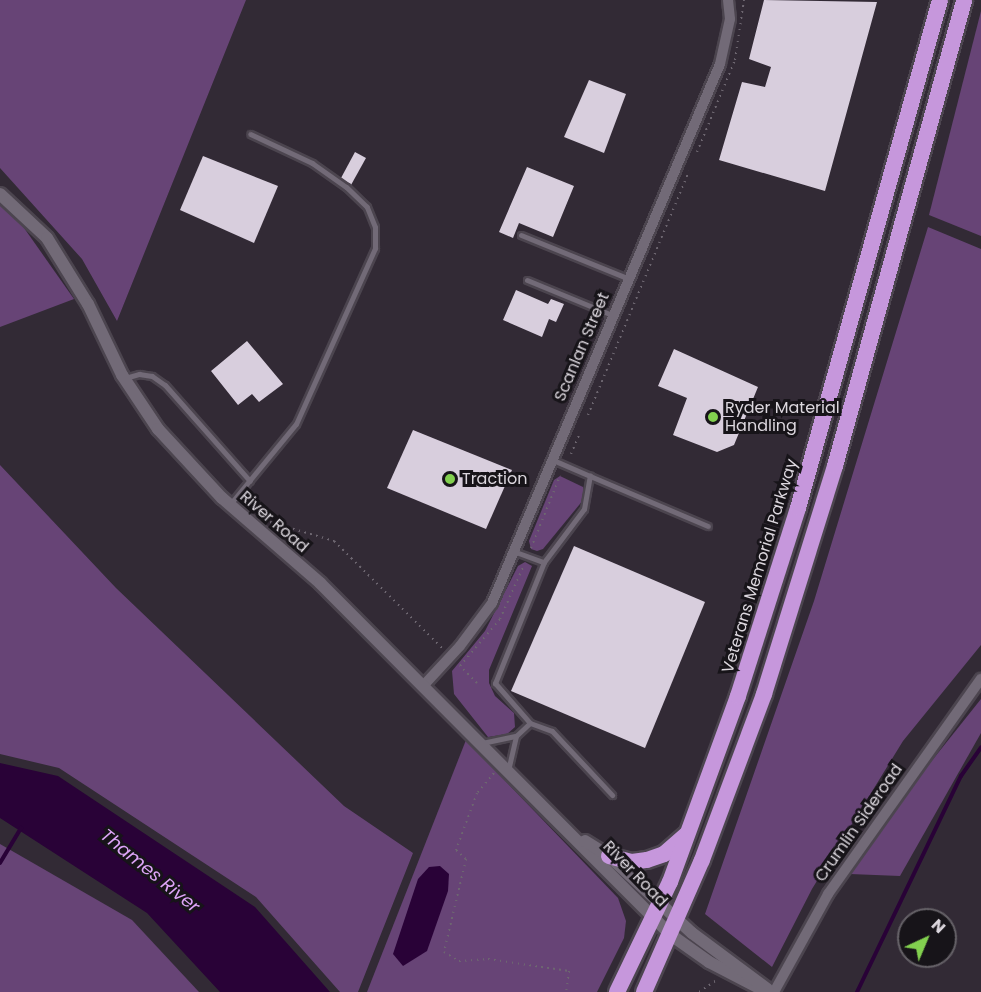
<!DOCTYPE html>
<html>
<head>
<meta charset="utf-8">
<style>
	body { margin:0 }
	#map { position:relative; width:981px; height:992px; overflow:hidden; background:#322a35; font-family:Poppins,sans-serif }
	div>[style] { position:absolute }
	.green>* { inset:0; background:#674476 }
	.water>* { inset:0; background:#290237 }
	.stream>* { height:4px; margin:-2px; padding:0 2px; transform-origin:2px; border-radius:2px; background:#290237 }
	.building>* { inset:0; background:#d8cedd }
	.path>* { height:2px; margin-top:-1px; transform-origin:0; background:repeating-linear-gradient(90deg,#6d6670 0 1.5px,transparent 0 6px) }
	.roads { filter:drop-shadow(2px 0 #4c454f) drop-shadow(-2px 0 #4c454f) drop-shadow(0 2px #4c454f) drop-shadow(0 -2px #4c454f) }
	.service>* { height:5px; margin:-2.5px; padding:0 2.5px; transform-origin:2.5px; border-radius:2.5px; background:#726a77 }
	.minor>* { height:10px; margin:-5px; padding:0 5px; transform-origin:5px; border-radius:5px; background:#726a77 }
	.tertiary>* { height:12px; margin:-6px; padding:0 6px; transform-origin:6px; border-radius:6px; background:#726a77 }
	.trunk>* { height:16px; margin:-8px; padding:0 8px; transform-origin:8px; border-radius:8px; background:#c697dc }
	.dots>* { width:16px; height:16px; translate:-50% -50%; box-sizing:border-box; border:3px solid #171419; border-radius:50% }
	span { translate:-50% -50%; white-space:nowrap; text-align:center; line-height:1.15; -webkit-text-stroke:6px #171419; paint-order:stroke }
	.street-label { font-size:16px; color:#dcd7de }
	.poi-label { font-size:16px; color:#dcd7de }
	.left { translate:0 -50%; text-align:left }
	.water-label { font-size:18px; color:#dda4f7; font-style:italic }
	.north { position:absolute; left:897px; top:908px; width:60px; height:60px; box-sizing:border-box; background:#171419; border:2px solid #666268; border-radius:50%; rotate:44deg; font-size:16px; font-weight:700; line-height:24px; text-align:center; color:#dcd7de }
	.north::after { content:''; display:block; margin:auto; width:21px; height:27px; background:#82d04f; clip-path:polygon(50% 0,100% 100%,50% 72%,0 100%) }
</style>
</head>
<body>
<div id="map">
	<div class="green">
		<div style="clip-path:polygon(0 0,246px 0,117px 321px,82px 259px,0 168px)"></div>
		<div style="clip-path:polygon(981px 11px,981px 236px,929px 215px)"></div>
		<div style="clip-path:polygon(0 203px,22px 225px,74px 299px,0 327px)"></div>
		<div style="clip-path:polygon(928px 227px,981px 249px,981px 645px,903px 741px,812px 889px,772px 967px,705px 914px,814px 601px)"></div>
		<div style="clip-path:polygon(0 465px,116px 588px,344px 806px,413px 853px,358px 992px,340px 992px,256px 897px,59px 768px,0 754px)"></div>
		<div style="clip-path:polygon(560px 476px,583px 487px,584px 499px,543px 549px,537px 551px,531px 549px,529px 541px,554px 480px)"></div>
		<div style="clip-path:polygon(525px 562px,532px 566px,489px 670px,489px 683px,495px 696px,514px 713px,515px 727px,507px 734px,488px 737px,454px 694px,452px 671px,485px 631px,518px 566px)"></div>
		<div style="clip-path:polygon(981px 699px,981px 733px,900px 876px,850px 874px,922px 773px)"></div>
		<div style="clip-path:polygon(466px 740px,618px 898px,626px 921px,624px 938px,597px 992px,367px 992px)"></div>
		<div style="clip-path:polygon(0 844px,132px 920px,199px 992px,0 992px)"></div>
	</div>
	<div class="water">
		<div style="clip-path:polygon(0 763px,58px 776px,255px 907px,330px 992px,220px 992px,147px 913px,0 818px)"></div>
		<div style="clip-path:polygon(440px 866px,449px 874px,448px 891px,427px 951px,403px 966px,393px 954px,418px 879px,429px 867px)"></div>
	</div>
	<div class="stream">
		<div style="left:0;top:863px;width:41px;rotate:-59deg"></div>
		<div style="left:857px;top:992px;width:240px;rotate:-64.3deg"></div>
		<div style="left:961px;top:776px;width:35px;rotate:-55deg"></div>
	</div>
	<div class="building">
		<div style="clip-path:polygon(764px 0,877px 2px,825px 191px,719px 160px,742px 82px,765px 87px,771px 67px,749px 59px)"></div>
		<div style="clip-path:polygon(589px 80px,626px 94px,604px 153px,564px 137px)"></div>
		<div style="clip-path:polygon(355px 152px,366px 158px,351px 185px,341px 178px)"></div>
		<div style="clip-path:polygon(203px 156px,278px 186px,254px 243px,180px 210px)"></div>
		<div style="clip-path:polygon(527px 167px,574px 186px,553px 237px,519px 223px,513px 238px,499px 232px)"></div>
		<div style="clip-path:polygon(516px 290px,548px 304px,551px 299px,564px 304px,556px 322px,549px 319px,542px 337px,503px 320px)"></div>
		<div style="clip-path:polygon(247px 341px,283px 384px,259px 402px,252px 394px,238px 405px,211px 371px)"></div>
		<div style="clip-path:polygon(674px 349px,758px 387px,734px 445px,717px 452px,673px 435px,687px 398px,658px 386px)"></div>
		<div style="clip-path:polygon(413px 430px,512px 470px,486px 529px,387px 488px)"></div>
		<div style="clip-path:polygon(574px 546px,705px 602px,645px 748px,511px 691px)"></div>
	</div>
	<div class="path">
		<div style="left:697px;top:152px;width:100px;rotate:-67.6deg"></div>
		<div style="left:735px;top:60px;width:61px;rotate:-81.5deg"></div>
		<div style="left:588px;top:415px;width:264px;rotate:-67.5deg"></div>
		<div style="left:571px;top:454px;width:21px;rotate:-67deg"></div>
		<div style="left:270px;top:522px;width:67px;rotate:16.5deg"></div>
		<div style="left:334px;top:541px;width:152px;rotate:44.7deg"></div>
		<div style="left:531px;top:548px;width:78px;rotate:-68.1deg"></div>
		<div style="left:477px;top:683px;width:24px;rotate:-135deg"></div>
		<div style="left:460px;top:666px;width:62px;rotate:-49.6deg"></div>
		<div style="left:500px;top:619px;width:59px;rotate:-66deg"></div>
		<div style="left:494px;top:773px;width:26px;rotate:130deg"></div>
		<div style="left:477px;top:793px;width:61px;rotate:110.2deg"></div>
		<div style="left:456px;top:850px;width:13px;rotate:42deg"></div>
		<div style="left:466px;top:859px;width:96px;rotate:103.3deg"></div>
		<div style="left:444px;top:952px;width:17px;rotate:31deg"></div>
		<div style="left:459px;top:961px;width:29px;rotate:-4deg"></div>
		<div style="left:488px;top:959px;width:82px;rotate:8.4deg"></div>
		<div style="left:569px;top:971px;width:21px;rotate:98deg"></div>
		<div style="left:699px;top:992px;width:23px;rotate:-34deg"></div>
	</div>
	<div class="roads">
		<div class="service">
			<div style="left:521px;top:235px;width:114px;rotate:22.1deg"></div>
			<div style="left:527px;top:280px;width:92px;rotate:22.4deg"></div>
			<div style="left:125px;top:378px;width:15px;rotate:-16deg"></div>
			<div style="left:139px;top:374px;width:13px;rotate:9deg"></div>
			<div style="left:152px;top:376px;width:16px;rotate:35deg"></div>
			<div style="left:165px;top:385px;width:128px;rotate:48.5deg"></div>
			<div style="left:590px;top:476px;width:128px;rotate:23deg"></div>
			<div style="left:231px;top:503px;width:102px;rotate:-50.6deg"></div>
			<div style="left:296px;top:424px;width:193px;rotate:-65.8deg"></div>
			<div style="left:375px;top:248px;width:21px;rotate:-90deg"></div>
			<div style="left:375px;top:227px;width:22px;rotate:-112deg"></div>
			<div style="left:367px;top:207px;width:29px;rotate:-136deg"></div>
			<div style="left:346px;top:187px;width:42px;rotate:-144.8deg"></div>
			<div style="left:312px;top:163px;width:68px;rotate:-154.9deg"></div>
			<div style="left:513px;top:551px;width:33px;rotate:20deg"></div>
			<div style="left:544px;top:562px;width:131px;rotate:112deg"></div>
			<div style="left:495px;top:683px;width:53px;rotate:48.8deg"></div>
			<div style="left:544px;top:562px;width:66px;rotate:-53deg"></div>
			<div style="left:584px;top:509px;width:34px;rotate:-80deg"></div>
			<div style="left:590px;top:476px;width:40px;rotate:-156.6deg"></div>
			<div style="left:516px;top:736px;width:19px;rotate:-43deg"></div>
			<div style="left:530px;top:723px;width:23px;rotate:20deg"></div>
			<div style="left:552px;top:731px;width:88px;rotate:46.8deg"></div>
			<div style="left:482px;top:743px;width:35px;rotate:-12deg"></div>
			<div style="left:516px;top:736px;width:35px;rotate:103deg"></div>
		</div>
		<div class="minor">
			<div style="left:423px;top:686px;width:54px;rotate:-47.2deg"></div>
			<div style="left:460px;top:646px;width:54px;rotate:-53.3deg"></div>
			<div style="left:492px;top:603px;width:585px;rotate:-67.07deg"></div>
			<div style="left:720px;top:64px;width:46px;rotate:-77.5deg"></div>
			<div style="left:730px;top:19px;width:19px;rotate:-96deg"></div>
			<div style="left:774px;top:992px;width:112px;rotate:-61.1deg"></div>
			<div style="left:828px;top:894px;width:264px;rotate:-54.6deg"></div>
		</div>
		<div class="tertiary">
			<div style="left:0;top:194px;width:64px;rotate:43.1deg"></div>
			<div style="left:47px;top:238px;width:78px;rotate:58.2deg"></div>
			<div style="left:88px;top:304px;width:79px;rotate:64.4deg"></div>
			<div style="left:122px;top:375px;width:65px;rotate:56.3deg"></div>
			<div style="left:158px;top:429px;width:94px;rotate:47.2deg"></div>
			<div style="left:222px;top:498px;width:130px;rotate:40.9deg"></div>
			<div style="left:320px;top:583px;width:497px;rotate:45.1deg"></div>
			<div style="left:671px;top:935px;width:47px;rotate:35.4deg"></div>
			<div style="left:709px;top:962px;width:65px;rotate:27.3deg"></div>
			<div style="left:585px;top:841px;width:28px;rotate:32deg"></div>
			<div style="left:609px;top:856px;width:113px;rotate:42.9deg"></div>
			<div style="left:692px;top:933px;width:94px;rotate:36.7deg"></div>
		</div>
		<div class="trunk">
			<div style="left:609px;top:856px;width:24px;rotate:15deg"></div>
			<div style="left:632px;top:862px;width:15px;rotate:-8deg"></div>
			<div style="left:647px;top:860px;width:18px;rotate:-19deg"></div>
			<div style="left:664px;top:854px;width:30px;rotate:-41deg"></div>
			<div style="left:617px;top:992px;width:122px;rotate:-64.3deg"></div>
			<div style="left:670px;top:882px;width:198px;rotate:-69.9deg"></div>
			<div style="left:738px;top:696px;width:197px;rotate:-72.3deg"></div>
			<div style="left:798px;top:508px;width:527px;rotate:-74.38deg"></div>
			<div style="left:644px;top:992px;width:144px;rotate:-66.3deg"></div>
			<div style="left:702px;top:860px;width:177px;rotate:-69.5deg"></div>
			<div style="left:764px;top:694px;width:239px;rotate:-72.7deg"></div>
			<div style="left:835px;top:466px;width:484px;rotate:-74.5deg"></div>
		</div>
	</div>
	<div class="dots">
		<div style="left:713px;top:417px;background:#82d04f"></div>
		<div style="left:450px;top:479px;background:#82d04f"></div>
	</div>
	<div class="street-label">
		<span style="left:582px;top:347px;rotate:-67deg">Scanlan Street</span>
		<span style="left:274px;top:522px;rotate:41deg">River Road</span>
		<span style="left:760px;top:566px;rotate:-73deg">Veterans Memorial Parkway</span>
		<span style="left:859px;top:823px;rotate:-55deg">Crumlin Sideroad</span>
		<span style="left:635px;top:874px;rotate:46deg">River Road</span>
	</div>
	<div class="poi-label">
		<span class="left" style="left:725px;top:417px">Ryder Material<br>Handling</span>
		<span class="left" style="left:462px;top:479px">Traction</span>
	</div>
	<div class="water-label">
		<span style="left:150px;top:871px;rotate:39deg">Thames River</span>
	</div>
	<div class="north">N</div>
</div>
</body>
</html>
